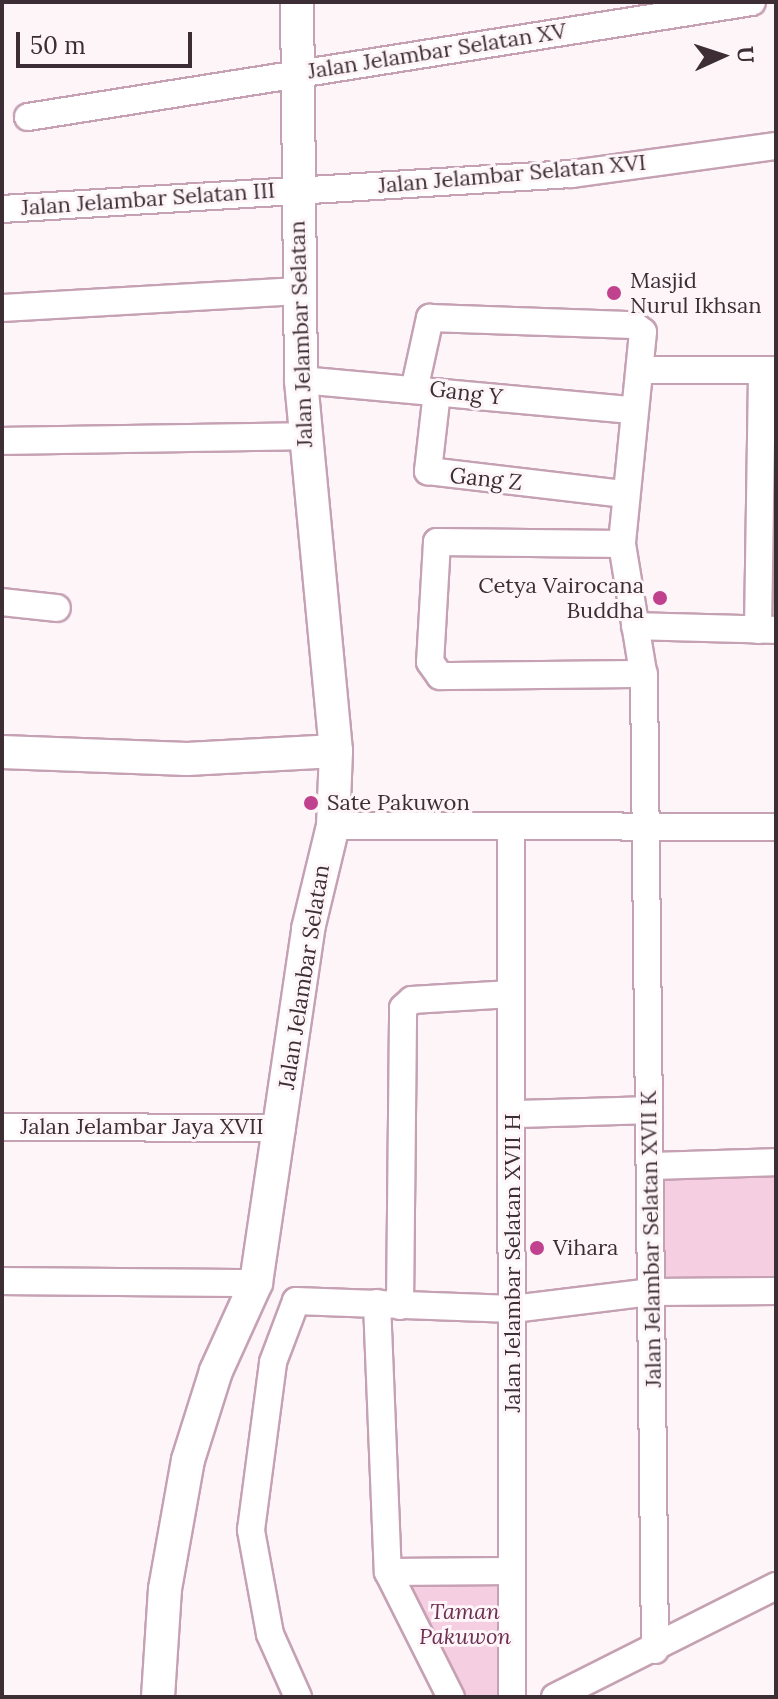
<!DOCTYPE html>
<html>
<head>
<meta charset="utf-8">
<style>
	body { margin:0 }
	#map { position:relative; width:778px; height:1699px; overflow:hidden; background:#fdf5f8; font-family:Lora,serif }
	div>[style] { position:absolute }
	.green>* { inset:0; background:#f6cee2 }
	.roads { filter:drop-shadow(2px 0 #c5a1b3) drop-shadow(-2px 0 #c5a1b3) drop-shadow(0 2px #c5a1b3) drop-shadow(0 -2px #c5a1b3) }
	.minor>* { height:26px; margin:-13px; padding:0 13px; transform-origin:13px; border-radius:13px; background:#fff }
	.tertiary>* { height:32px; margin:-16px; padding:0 16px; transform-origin:16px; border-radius:16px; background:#fff }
	.dots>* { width:22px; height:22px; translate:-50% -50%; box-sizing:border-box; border:4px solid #fdf5f8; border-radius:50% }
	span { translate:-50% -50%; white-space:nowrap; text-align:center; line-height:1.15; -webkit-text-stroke:6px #fdf5f8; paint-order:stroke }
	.street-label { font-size:22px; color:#3d2e35 }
	.poi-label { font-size:22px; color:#3d2e35 }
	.left { translate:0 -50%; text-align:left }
	.right { translate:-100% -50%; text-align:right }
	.park-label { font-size:22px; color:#6d2f52; font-style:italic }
	.frame { position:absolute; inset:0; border:4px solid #3d2e35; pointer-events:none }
	.north { position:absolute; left:682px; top:16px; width:80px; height:80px; -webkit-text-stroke:6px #fdf5f8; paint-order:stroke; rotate:87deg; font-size:22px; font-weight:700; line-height:32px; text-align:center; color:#3d2e35 }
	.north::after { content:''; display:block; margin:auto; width:28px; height:36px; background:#3d2e35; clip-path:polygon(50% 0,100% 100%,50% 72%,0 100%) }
	.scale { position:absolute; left:16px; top:32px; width:176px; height:36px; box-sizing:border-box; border:4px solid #3d2e35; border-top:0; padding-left:10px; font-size:24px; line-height:28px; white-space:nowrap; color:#3d2e35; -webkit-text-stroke:6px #fdf5f8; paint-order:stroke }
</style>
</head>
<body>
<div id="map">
	<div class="green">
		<div style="clip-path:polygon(776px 1162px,776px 1291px,652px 1292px,650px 1167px)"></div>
		<div style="clip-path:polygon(394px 1576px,509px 1578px,508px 1697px,451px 1697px)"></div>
	</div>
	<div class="roads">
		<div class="minor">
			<div style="left:28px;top:117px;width:733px;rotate:-9.03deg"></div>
			<div style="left:2px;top:209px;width:570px;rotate:-3.52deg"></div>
			<div style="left:571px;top:174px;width:207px;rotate:-7.8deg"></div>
			<div style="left:2px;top:308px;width:297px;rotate:-3.3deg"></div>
			<div style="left:642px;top:370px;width:134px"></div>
			<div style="left:301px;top:380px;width:332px;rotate:5.2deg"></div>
			<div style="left:415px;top:386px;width:70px;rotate:-77.6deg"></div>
			<div style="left:430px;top:318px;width:204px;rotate:2deg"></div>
			<div style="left:634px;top:325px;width:11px;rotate:38deg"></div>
			<div style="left:643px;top:332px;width:213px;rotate:95.7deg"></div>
			<div style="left:622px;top:544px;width:136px;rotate:80.7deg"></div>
			<div style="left:644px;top:678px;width:972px;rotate:89.35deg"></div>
			<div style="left:437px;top:392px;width:80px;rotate:96.5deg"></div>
			<div style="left:428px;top:471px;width:196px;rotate:6.7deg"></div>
			<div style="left:2px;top:441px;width:302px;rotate:-0.9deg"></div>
			<div style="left:622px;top:544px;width:185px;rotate:-179.4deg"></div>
			<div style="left:437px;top:542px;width:120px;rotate:93.3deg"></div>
			<div style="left:430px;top:662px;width:17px;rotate:54deg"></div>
			<div style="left:440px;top:676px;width:204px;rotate:-0.6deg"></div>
			<div style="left:2px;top:602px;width:55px;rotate:6.2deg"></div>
			<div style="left:635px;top:626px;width:141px;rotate:1.6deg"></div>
			<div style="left:758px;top:630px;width:259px;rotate:-89.1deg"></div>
			<div style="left:333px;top:826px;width:443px;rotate:0.1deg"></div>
			<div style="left:511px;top:829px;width:868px;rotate:89.93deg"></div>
			<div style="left:514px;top:1114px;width:134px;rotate:-1.7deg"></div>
			<div style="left:2px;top:1127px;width:280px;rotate:0.2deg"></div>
			<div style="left:650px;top:1166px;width:126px;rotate:-1.8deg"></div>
			<div style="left:2px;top:1281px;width:254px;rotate:0.5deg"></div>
			<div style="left:377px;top:1303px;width:269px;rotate:87.7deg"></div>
			<div style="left:388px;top:1572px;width:140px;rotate:63.3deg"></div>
			<div style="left:400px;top:1306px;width:298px;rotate:-89.4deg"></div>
			<div style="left:403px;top:1008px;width:12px;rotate:-42deg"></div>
			<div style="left:412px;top:1000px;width:99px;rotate:-3.5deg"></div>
			<div style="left:388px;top:1572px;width:123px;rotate:-0.5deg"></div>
			<div style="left:298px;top:1697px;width:69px;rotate:-114deg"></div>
			<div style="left:270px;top:1634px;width:106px;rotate:-100.4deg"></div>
			<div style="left:251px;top:1530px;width:169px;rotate:-82.5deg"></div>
			<div style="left:273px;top:1362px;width:65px;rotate:-69.3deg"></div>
			<div style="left:296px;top:1301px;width:217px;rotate:2.1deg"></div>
			<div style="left:513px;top:1309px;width:140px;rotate:-7deg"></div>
			<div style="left:652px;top:1292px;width:124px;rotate:-0.5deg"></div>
			<div style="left:555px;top:1697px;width:247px;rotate:-26.7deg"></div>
		</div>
		<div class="tertiary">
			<div style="left:2px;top:752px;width:185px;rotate:2.2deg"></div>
			<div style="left:187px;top:759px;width:149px;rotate:-3.1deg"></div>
			<div style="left:158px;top:1697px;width:108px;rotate:-86.3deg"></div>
			<div style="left:165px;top:1589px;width:131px;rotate:-79.9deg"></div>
			<div style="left:188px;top:1460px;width:93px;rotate:-72.5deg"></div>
			<div style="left:216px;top:1371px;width:97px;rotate:-65.6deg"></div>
			<div style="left:256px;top:1283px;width:358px;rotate:-81.6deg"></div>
			<div style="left:308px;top:929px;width:106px;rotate:-76.4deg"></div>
			<div style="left:333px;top:826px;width:75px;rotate:-87.7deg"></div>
			<div style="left:336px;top:751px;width:373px;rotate:-95.4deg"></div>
			<div style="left:301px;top:380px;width:378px;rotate:-90.6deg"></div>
		</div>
	</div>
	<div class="dots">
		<div style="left:614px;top:293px;background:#c0418e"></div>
		<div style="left:660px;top:598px;background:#c0418e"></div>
		<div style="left:311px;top:803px;background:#c0418e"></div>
		<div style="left:537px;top:1248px;background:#c0418e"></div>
	</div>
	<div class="street-label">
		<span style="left:437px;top:51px;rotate:-9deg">Jalan Jelambar Selatan XV</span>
		<span style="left:512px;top:174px;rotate:-5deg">Jalan Jelambar Selatan XVI</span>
		<span style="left:148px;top:199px;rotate:-4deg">Jalan Jelambar Selatan III</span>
		<span style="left:301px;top:334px;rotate:-92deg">Jalan Jelambar Selatan</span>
		<span style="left:466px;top:393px;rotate:7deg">Gang Y</span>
		<span style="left:486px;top:479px;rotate:6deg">Gang Z</span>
		<span style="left:304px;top:977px;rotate:-81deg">Jalan Jelambar Selatan</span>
		<span style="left:142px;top:1127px">Jalan Jelambar Jaya XVII</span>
		<span style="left:651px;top:1239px;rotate:-91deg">Jalan Jelambar Selatan XVII K</span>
		<span style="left:513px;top:1263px;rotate:-90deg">Jalan Jelambar Selatan XVII H</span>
	</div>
	<div class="poi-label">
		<span class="left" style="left:630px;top:293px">Masjid<br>Nurul Ikhsan</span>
		<span class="right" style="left:644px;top:598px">Cetya Vairocana<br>Buddha</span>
		<span class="left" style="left:327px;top:803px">Sate Pakuwon</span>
		<span class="left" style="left:553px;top:1248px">Vihara</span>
	</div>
	<div class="park-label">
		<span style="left:465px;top:1624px">Taman<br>Pakuwon</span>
	</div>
	<div class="frame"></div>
	<div class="north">U</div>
	<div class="scale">50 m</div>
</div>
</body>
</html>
